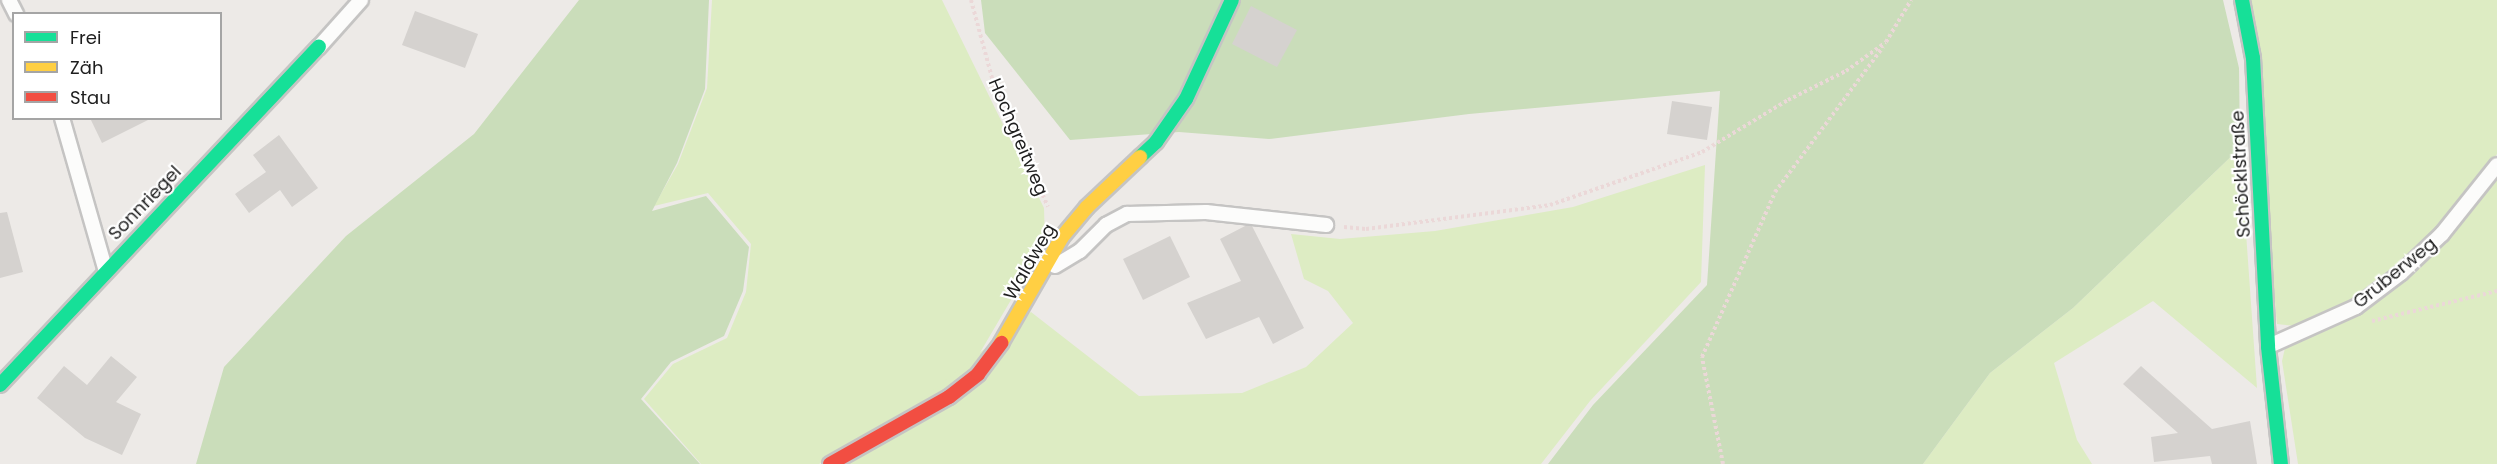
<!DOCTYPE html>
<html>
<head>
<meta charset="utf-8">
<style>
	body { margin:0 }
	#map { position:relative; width:2497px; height:464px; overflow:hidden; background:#edeae7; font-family:Poppins,sans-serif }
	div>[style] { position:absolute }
	.grass>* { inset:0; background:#ddecc3 }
	.forest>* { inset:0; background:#caddba }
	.building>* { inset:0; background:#d5d2cf }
	.path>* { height:4px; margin-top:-2px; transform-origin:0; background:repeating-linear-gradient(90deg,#ebd8d8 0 3px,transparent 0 6px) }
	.roads { filter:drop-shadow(2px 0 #c5c4c3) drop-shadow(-2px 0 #c5c4c3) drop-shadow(0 2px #c5c4c3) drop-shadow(0 -2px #c5c4c3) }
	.lane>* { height:14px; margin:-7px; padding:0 7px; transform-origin:7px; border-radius:7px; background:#fcfcfb }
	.fast>* { height:14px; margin:-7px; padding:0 7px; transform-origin:7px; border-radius:7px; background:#16e098 }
	.slow>* { height:14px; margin:-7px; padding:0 7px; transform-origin:7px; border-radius:7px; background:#ffcf43 }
	.jam>* { height:14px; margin:-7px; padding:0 7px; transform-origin:7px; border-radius:7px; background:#f24e42 }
	span { translate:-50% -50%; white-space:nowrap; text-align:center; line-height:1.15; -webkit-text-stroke:4.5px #fff; paint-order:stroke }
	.street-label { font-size:18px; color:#1e1e1e }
	.legend { position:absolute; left:12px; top:12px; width:210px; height:108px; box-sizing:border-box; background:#fff; border:2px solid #a5a5a5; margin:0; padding:8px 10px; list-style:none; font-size:18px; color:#1e1e1e }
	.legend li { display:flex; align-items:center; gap:12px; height:30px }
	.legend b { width:30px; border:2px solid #a5a5a5 }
</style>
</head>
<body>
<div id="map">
	<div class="grass">
		<div style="clip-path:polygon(712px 0,942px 0,1044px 208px,1045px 242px,968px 373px,819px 464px,701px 464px,644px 399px,673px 364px,727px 338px,746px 292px,751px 244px,708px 193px,654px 206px,678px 164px,707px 88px)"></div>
		<div style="clip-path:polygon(2249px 0,2497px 0,2497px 154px,2472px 190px,2407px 259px,2354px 300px,2295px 326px,2277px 324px)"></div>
		<div style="clip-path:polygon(2240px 148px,2257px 388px,2153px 301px,2054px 363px,2077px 440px,2092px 464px,1923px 464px,1990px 373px,2073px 308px)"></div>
		<div style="clip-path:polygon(1705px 165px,1701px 282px,1590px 401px,1541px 464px,840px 464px,1031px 312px,1139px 396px,1242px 393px,1306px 367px,1353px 323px,1328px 291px,1304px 279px,1291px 234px,1340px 239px,1435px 231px,1573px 207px)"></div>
		<div style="clip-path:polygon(2497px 176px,2497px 464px,2298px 464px,2282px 361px,2285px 348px,2341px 322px,2404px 277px)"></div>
	</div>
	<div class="forest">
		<div style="clip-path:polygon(579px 0,709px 0,705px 89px,677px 163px,652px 211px,706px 196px,749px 247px,743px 291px,724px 336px,671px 362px,641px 399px,700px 464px,196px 464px,224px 367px,346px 236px,474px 134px)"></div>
		<div style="clip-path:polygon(981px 0,2223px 0,2239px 68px,2240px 148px,2073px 308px,1990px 373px,1923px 464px,1548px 464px,1593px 405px,1707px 285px,1720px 91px,1469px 114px,1269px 139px,1179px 132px,1070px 140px,985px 33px)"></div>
	</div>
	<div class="building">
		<div style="clip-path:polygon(1251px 6px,1297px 30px,1277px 67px,1232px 44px)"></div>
		<div style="clip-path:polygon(415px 11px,478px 34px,465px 68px,402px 45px)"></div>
		<div style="clip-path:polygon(1672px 101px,1712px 107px,1707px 140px,1667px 134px)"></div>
		<div style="clip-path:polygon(90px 118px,152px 118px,102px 143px)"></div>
		<div style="clip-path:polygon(279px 135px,318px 188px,292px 207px,280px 190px,249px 213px,235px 194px,266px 172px,253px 155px)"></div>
		<div style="clip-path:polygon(7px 212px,23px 272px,0 278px,0 213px)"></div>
		<div style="clip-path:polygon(1247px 225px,1252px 226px,1304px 328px,1273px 344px,1259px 317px,1206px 339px,1187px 303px,1241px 281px,1220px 239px)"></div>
		<div style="clip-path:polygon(1170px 236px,1190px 277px,1143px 300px,1123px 259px)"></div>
		<div style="clip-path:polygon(111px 356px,137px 377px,116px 402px,141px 414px,122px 455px,85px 438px,37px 398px,64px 366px,87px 385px)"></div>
		<div style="clip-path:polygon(2141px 366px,2212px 429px,2250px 421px,2257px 464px,2212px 464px,2210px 456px,2154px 462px,2151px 437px,2178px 433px,2123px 384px)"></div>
	</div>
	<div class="path">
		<div style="left:971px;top:0;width:88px;rotate:74.9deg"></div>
		<div style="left:994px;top:85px;width:133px;rotate:66.1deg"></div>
		<div style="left:1344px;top:227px;width:22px;rotate:5deg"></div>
		<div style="left:1366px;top:229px;width:186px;rotate:-7.4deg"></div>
		<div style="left:1550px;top:205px;width:161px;rotate:-19.2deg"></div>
		<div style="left:1702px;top:152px;width:100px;rotate:-31.2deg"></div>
		<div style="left:1788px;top:100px;width:65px;rotate:-26.6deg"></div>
		<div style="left:1846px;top:71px;width:49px;rotate:-35.9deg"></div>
		<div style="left:1886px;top:42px;width:49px;rotate:-59.2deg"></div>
		<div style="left:2372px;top:321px;width:129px;rotate:-13.5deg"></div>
		<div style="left:1723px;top:464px;width:109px;rotate:-101.1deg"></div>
		<div style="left:1702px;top:357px;width:180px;rotate:-66.1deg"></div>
		<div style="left:1775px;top:192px;width:181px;rotate:-53.3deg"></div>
	</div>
	<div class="roads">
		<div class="lane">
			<div style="left:9px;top:0;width:16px;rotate:63deg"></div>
			<div style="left:319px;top:47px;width:63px;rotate:-48.2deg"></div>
			<div style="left:62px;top:118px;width:156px;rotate:74deg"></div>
			<div style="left:1055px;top:266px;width:29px;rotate:-31deg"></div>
			<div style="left:1080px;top:251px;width:37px;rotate:-45deg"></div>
			<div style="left:1106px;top:225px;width:24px;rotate:-28deg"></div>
			<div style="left:1127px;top:214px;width:79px;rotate:-1.5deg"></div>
			<div style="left:1206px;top:212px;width:121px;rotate:6.2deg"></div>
			<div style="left:2269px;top:346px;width:95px;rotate:-24.1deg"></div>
			<div style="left:2356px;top:307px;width:56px;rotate:-37.1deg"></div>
			<div style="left:2401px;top:273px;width:57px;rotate:-43.6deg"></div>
			<div style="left:2442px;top:234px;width:88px;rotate:-51.4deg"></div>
		</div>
		<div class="fast">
			<div style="left:2242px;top:0;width:59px;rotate:79.3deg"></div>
			<div style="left:2253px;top:58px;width:289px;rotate:87deg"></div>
			<div style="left:2268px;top:347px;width:118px;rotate:83.7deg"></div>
			<div style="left:1140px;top:157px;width:22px;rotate:-43deg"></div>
			<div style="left:1156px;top:142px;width:52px;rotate:-55.1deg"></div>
			<div style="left:1186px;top:99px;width:109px;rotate:-65.1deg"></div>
			<div style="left:0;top:385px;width:465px;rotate:-46.7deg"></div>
		</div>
		<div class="slow">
			<div style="left:1001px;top:343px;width:122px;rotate:-60.1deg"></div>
			<div style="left:1062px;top:237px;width:39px;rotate:-50deg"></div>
			<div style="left:1087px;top:207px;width:73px;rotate:-43.3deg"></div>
		</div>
		<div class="jam">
			<div style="left:830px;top:464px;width:137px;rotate:-29.4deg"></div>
			<div style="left:949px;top:397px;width:37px;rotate:-38deg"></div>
			<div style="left:978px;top:374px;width:39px;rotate:-53deg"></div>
		</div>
	</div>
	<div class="street-label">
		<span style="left:1018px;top:137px;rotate:67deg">Hochgreitweg</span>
		<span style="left:2241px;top:174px;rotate:-93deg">Schöcklstraße</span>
		<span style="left:145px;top:203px;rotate:-46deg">Sonnriegel</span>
		<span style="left:1030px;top:262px;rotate:-60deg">Waldweg</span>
		<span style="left:2395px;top:273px;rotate:-39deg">Gruberweg</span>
	</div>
	<ul class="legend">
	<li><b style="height:8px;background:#16e098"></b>Frei</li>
	<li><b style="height:8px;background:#ffcf43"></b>Zäh</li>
	<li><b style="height:8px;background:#f24e42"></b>Stau</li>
	</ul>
</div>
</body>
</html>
